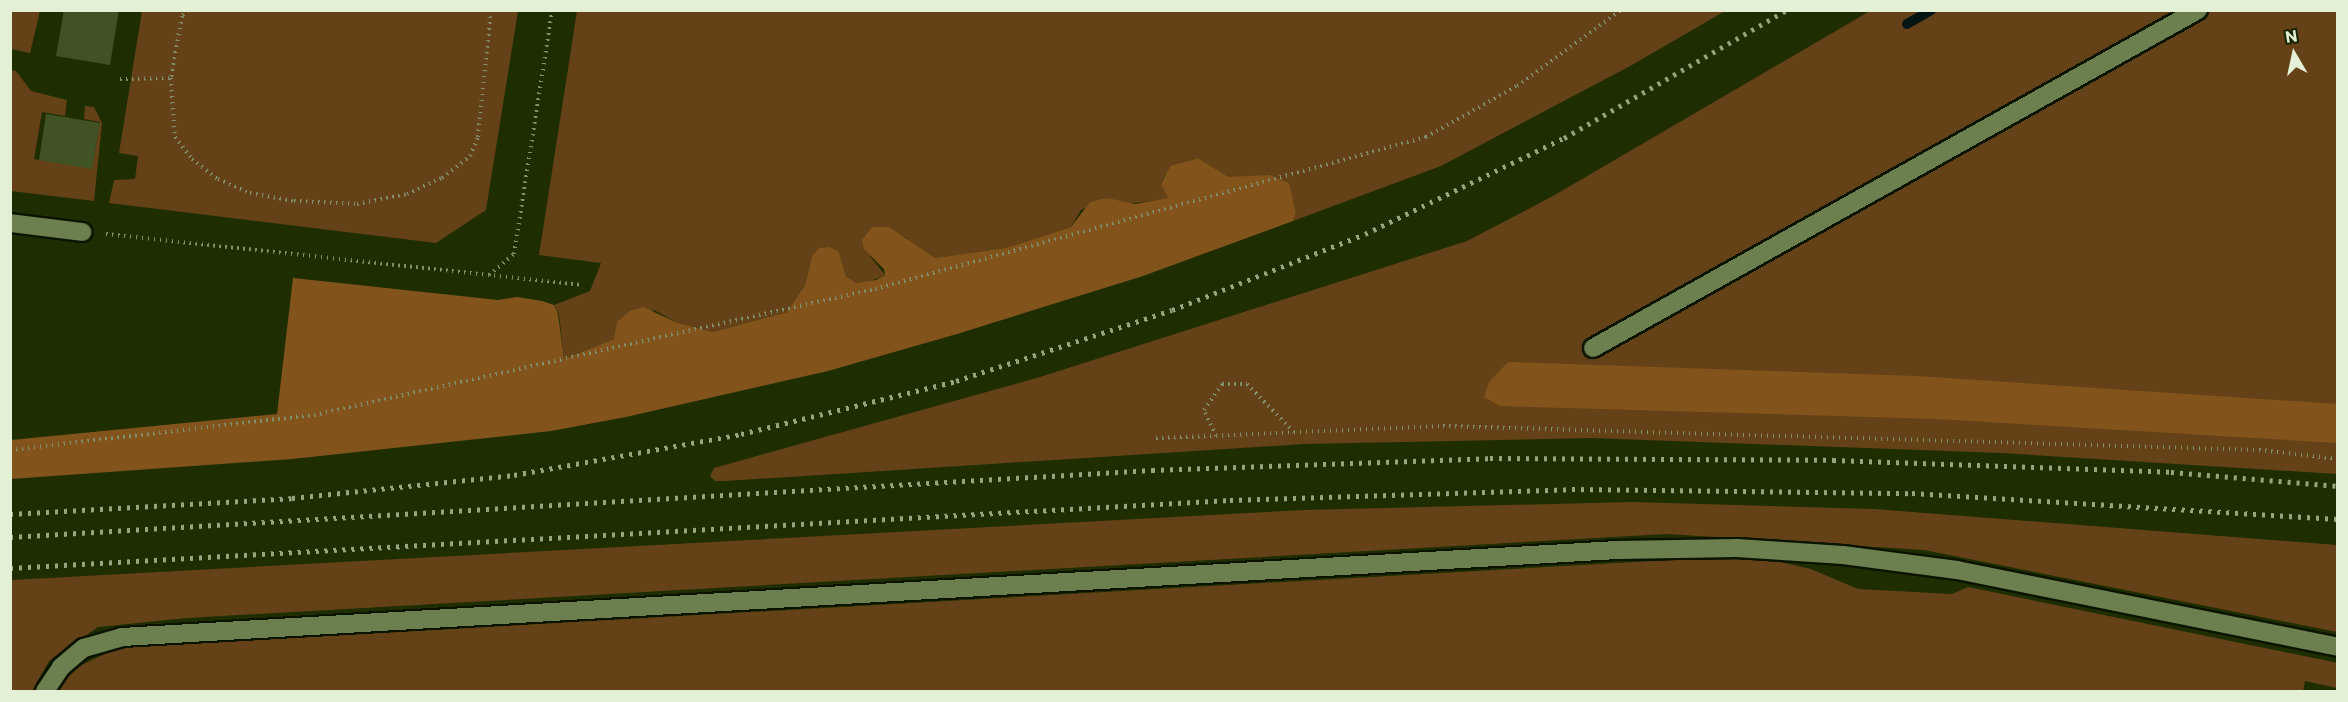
<!DOCTYPE html>
<html>
<head>
<meta charset="utf-8">
<style>
	body { margin:0 }
	#map { position:relative; width:2348px; height:702px; overflow:hidden; background:#1e2e00; font-family:Commissioner,sans-serif }
	div>[style] { position:absolute }
	.green>* { inset:0; background:#654118 }
	.forest>* { inset:0; background:#82541b }
	.stream>* { height:10px; margin:-5px; padding:0 5px; transform-origin:5px; border-radius:5px; background:#051513 }
	.building>* { inset:0; background:#415325 }
	.path>* { height:4px; margin-top:-2px; transform-origin:0; background:repeating-linear-gradient(90deg,#808e6a 0 1.5px,transparent 0 6px) }
	.roads { filter:drop-shadow(2px 0 #0b1400) drop-shadow(-2px 0 #0b1400) drop-shadow(0 2px #0b1400) drop-shadow(0 -2px #0b1400) }
	.lane>* { height:18px; margin:-9px; padding:0 9px; transform-origin:9px; border-radius:9px; background:#6b7f4f }
	.street>* { height:18px; margin:-9px; padding:0 9px; transform-origin:9px; border-radius:9px; background:#6b7f4f }
	.rail>* { height:4.5px; margin-top:-2.25px; transform-origin:0; background:repeating-linear-gradient(90deg,#98a583 0 3px,transparent 0 9px) }
	span { translate:-50% -50%; white-space:nowrap; text-align:center; line-height:1.15; -webkit-text-stroke:5px #172301; paint-order:stroke }
	.frame { position:absolute; inset:0; border:12px solid #e4f0d6; pointer-events:none }
	.north { position:absolute; left:2264px; top:24px; width:60px; height:60px; -webkit-text-stroke:4px #172301; paint-order:stroke; rotate:351deg; font-size:16px; font-weight:700; line-height:24px; text-align:center; color:#e4f0d6 }
	.north::after { content:''; display:block; margin:auto; width:21px; height:27px; background:#e4f0d6; clip-path:polygon(50% 0,100% 100%,50% 72%,0 100%) }
</style>
</head>
<body>
<div id="map">
	<div class="green">
		<div style="clip-path:polygon(10px 11px,40px 11px,30px 53px,11px 49px)"></div>
		<div style="clip-path:polygon(142px 11px,518px 11px,486px 210px,436px 243px,109px 203px,114px 180px,135px 179px,138px 156px,119px 153px)"></div>
		<div style="clip-path:polygon(577px 11px,1725px 11px,1632px 65px,1441px 166px,1293px 221px,1296px 213px,1293px 200px,1227px 177px,1198px 158px,1170px 166px,1161px 183px,1168px 198px,1162px 200px,1123px 204px,1107px 198px,1081px 210px,1071px 227px,1006px 248px,951px 256px,935px 258px,921px 252px,905px 237px,870px 256px,885px 275px,866px 283px,856px 284px,846px 276px,839px 252px,812px 256px,805px 285px,787px 312px,713px 332px,678px 323px,654px 310px,614px 339px,564px 359px,559px 314px,554px 305px,590px 291px,601px 263px,539px 255px)"></div>
		<div style="clip-path:polygon(1870px 11px,2337px 11px,2337px 474px,2001px 453px,1592px 438px,1304px 444px,725px 481px,715px 481px,710px 476px,714px 468px,1040px 377px,1467px 241px,1553px 196px)"></div>
		<div style="clip-path:polygon(10px 70px,16px 71px,31px 91px,67px 100px,65px 116px,42px 112px,34px 159px,92px 168px,100px 122px,84px 119px,85px 106px,94px 107px,102px 123px,94px 201px,11px 191px)"></div>
		<div style="clip-path:polygon(1632px 502px,1874px 509px,2337px 545px,2337px 632px,1924px 550px,1666px 534px,187px 618px,98px 627px,49px 661px,32px 691px,11px 691px,11px 580px,1304px 510px)"></div>
		<div style="clip-path:polygon(1689px 559px,1772px 560px,1811px 569px,1858px 589px,1952px 594px,1968px 587px,2338px 663px,2337px 688px,2305px 681px,2303px 692px,58px 692px,69px 671px,117px 648px)"></div>
	</div>
	<div class="forest">
		<div style="clip-path:polygon(1198px 158px,1228px 177px,1269px 175px,1289px 183px,1296px 213px,1293px 221px,1143px 276px,957px 334px,828px 371px,626px 417px,551px 431px,292px 459px,11px 479px,11px 440px,277px 414px,293px 278px,498px 300px,517px 297px,542px 301px,554px 305px,558px 314px,564px 359px,614px 339px,617px 322px,630px 311px,643px 307px,678px 323px,713px 332px,787px 312px,805px 285px,812px 256px,819px 248px,829px 247px,839px 252px,846px 276px,856px 283px,876px 280px,885px 275px,884px 269px,864px 249px,862px 240px,872px 227px,889px 227px,935px 258px,1006px 248px,1071px 227px,1090px 202px,1107px 198px,1135px 204px,1168px 198px,1161px 184px,1170px 166px)"></div>
		<div style="clip-path:polygon(1508px 362px,1916px 376px,2337px 404px,2337px 443px,1936px 419px,1500px 406px,1484px 397px,1489px 382px)"></div>
	</div>
	<div class="stream">
		<div style="left:1907px;top:24px;width:28px;rotate:-30deg"></div>
	</div>
	<div class="building">
		<div style="clip-path:polygon(64px 10px,119px 10px,110px 65px,56px 56px)"></div>
		<div style="clip-path:polygon(46px 114px,100px 123px,92px 169px,39px 160px)"></div>
	</div>
	<div class="path">
		<div style="left:188px;top:10px;width:8px;rotate:135deg"></div>
		<div style="left:182px;top:16px;width:63px;rotate:100.1deg"></div>
		<div style="left:171px;top:78px;width:59px;rotate:86.1deg"></div>
		<div style="left:175px;top:137px;width:28px;rotate:52deg"></div>
		<div style="left:192px;top:159px;width:33px;rotate:38deg"></div>
		<div style="left:218px;top:179px;width:35px;rotate:24deg"></div>
		<div style="left:250px;top:193px;width:45px;rotate:10.3deg"></div>
		<div style="left:294px;top:201px;width:63px;rotate:2.7deg"></div>
		<div style="left:357px;top:204px;width:51px;rotate:-11.3deg"></div>
		<div style="left:407px;top:194px;width:38px;rotate:-25deg"></div>
		<div style="left:442px;top:178px;width:36px;rotate:-38deg"></div>
		<div style="left:470px;top:156px;width:21px;rotate:-67deg"></div>
		<div style="left:478px;top:137px;width:120px;rotate:-84.2deg"></div>
		<div style="left:490px;top:18px;width:8px;rotate:-104deg"></div>
		<div style="left:120px;top:79px;width:51px;rotate:-1.1deg"></div>
		<div style="left:106px;top:234px;width:478px;rotate:6.1deg"></div>
		<div style="left:489px;top:275px;width:33px;rotate:-40deg"></div>
		<div style="left:514px;top:254px;width:247px;rotate:-81.1deg"></div>
		<div style="left:1216px;top:436px;width:29px;rotate:-115deg"></div>
		<div style="left:1204px;top:410px;width:32px;rotate:-55deg"></div>
		<div style="left:1222px;top:384px;width:25px"></div>
		<div style="left:1247px;top:384px;width:67px;rotate:45.6deg"></div>
		<div style="left:1156px;top:438px;width:287px;rotate:-2.4deg"></div>
		<div style="left:1443px;top:426px;width:816px;rotate:1.68deg"></div>
		<div style="left:2259px;top:450px;width:80px;rotate:6.5deg"></div>
		<div style="left:10px;top:450px;width:306px;rotate:-6.6deg"></div>
		<div style="left:314px;top:415px;width:575px;rotate:-12.66deg"></div>
		<div style="left:875px;top:289px;width:572px;rotate:-15.42deg"></div>
		<div style="left:1426px;top:137px;width:104px;rotate:-29.3deg"></div>
		<div style="left:1517px;top:86px;width:129px;rotate:-36.2deg"></div>
	</div>
	<div class="roads">
		<div class="lane">
			<div style="left:1593px;top:348px;width:693px;rotate:-29.19deg"></div>
			<div style="left:45px;top:691px;width:29px;rotate:-56deg"></div>
			<div style="left:61px;top:667px;width:30px;rotate:-40deg"></div>
			<div style="left:84px;top:648px;width:40px;rotate:-16deg"></div>
			<div style="left:122px;top:637px;width:1499px;rotate:-3.33deg"></div>
			<div style="left:1618px;top:550px;width:119px;rotate:-1deg"></div>
			<div style="left:1737px;top:548px;width:106px;rotate:3.8deg"></div>
			<div style="left:1843px;top:555px;width:115px;rotate:7.5deg"></div>
			<div style="left:1957px;top:570px;width:389px;rotate:11.4deg"></div>
		</div>
		<div class="street">
			<div style="left:10px;top:223px;width:73px;rotate:7.1deg"></div>
		</div>
	</div>
	<div class="rail">
		<div style="left:10px;top:514px;width:282px;rotate:-3.2deg"></div>
		<div style="left:292px;top:498px;width:223px;rotate:-5.9deg"></div>
		<div style="left:514px;top:475px;width:231px;rotate:-10.2deg"></div>
		<div style="left:741px;top:434px;width:221px;rotate:-13.8deg"></div>
		<div style="left:956px;top:381px;width:227px;rotate:-18.2deg"></div>
		<div style="left:1172px;top:310px;width:207px;rotate:-21.5deg"></div>
		<div style="left:1365px;top:234px;width:221px;rotate:-25.8deg"></div>
		<div style="left:1564px;top:138px;width:257px;rotate:-29.9deg"></div>
		<div style="left:10px;top:537px;width:1144px;rotate:-3.36deg"></div>
		<div style="left:1152px;top:470px;width:338px;rotate:-2deg"></div>
		<div style="left:1490px;top:458px;width:343px;rotate:0.3deg"></div>
		<div style="left:1833px;top:460px;width:338px;rotate:2deg"></div>
		<div style="left:2171px;top:472px;width:168px;rotate:4.8deg"></div>
		<div style="left:10px;top:568px;width:1222px;rotate:-3.19deg"></div>
		<div style="left:1230px;top:500px;width:342px;rotate:-1.8deg"></div>
		<div style="left:1572px;top:489px;width:340px;rotate:0.7deg"></div>
		<div style="left:1912px;top:493px;width:427px;rotate:3.5deg"></div>
	</div>
	<div class="frame"></div>
	<div class="north">N</div>
</div>
</body>
</html>
